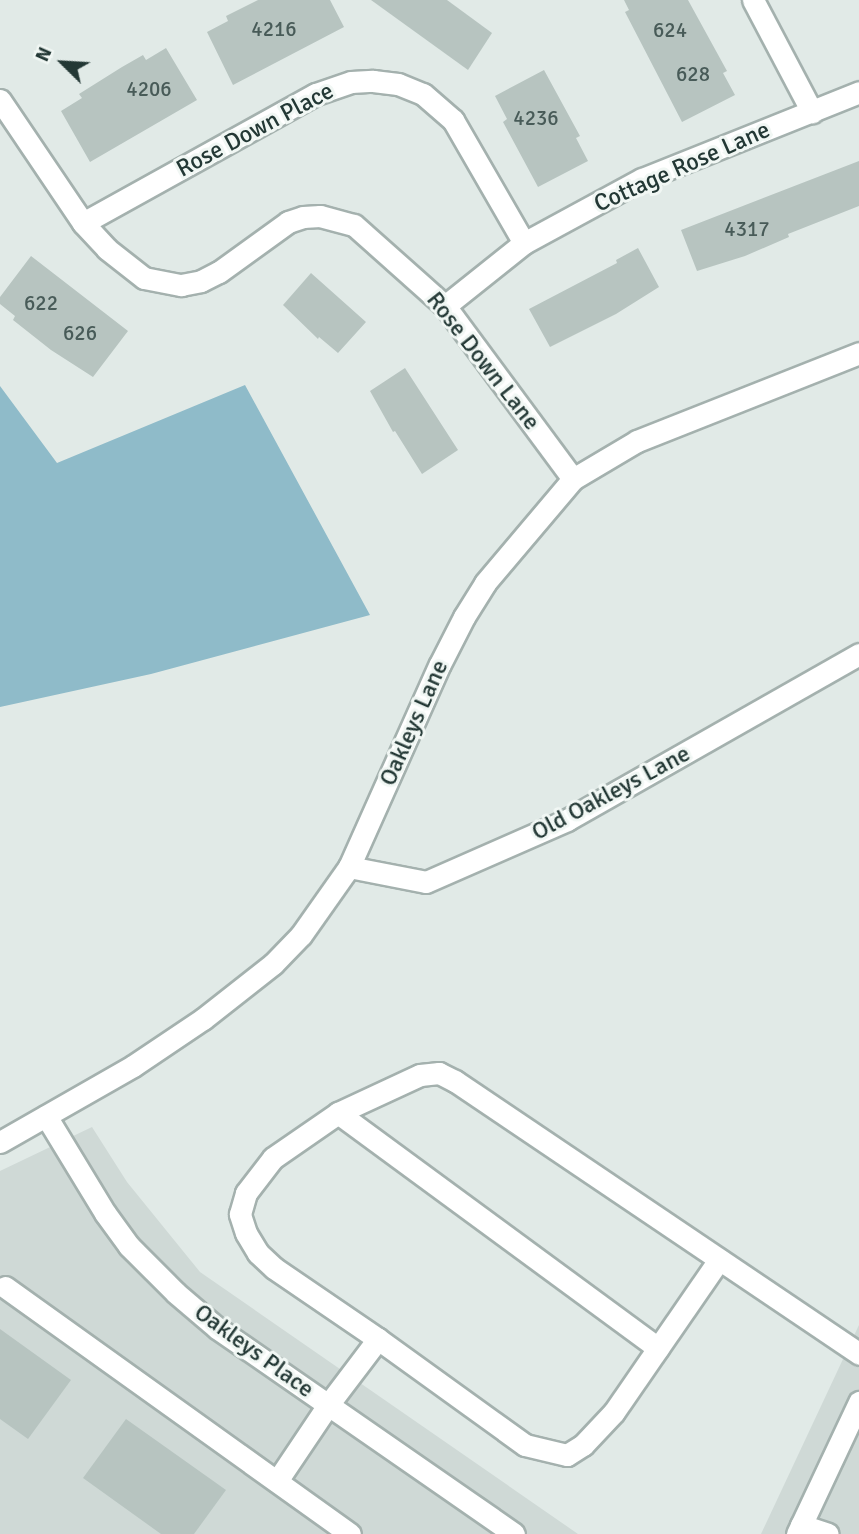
<!DOCTYPE html>
<html>
<head>
<meta charset="utf-8">
<style>
	body { margin:0 }
	#map { position:relative; width:859px; height:1534px; overflow:hidden; background:#e1eae7; font-family:Signika,sans-serif }
	div>[style] { position:absolute }
	.built>* { inset:0; background:#cfd9d6 }
	.water>* { inset:0; background:#8fbbc9 }
	.building>* { inset:0; background:#b7c4c0 }
	.roads { filter:drop-shadow(2px 0 #a4b1ae) drop-shadow(-2px 0 #a4b1ae) drop-shadow(0 2px #a4b1ae) drop-shadow(0 -2px #a4b1ae) }
	.minor>* { height:21px; margin:-10.5px; padding:0 10.5px; transform-origin:10.5px; border-radius:10.5px; background:#fff }
	span { translate:-50% -50%; white-space:nowrap; text-align:center; line-height:1.15; -webkit-text-stroke:6px #f1f7f4; paint-order:stroke }
	.number-label { font-size:21px; color:#485b58 }
	.number-label span { -webkit-text-stroke-width:0 }
	.street-label { font-size:24px; color:#233835 }
	.north { position:absolute; left:28px; top:28px; width:70px; height:70px; -webkit-text-stroke:5px #f1f7f4; paint-order:stroke; rotate:294deg; font-size:19px; font-weight:700; line-height:28px; text-align:center; color:#233835 }
	.north::after { content:''; display:block; margin:auto; width:24px; height:32px; background:#233835; clip-path:polygon(50% 0,100% 100%,50% 72%,0 100%) }
</style>
</head>
<body>
<div id="map">
	<div class="built">
		<div style="clip-path:polygon(92px 1127px,127px 1182px,200px 1272px,578px 1534px,0 1534px,0 1171px)"></div>
		<div style="clip-path:polygon(859px 1325px,859px 1534px,761px 1534px)"></div>
	</div>
	<div class="water">
		<div style="clip-path:polygon(245px 385px,370px 615px,151px 674px,0 707px,0 386px,57px 463px)"></div>
	</div>
	<div class="building">
		<div style="clip-path:polygon(258px 0,330px 0,344px 27px,233px 85px,207px 32px,228px 21px,226px 16px)"></div>
		<div style="clip-path:polygon(371px 0,447px 0,492px 33px,468px 70px)"></div>
		<div style="clip-path:polygon(624px 0,688px 0,727px 71px,723px 73px,735px 95px,682px 122px,625px 12px,629px 10px)"></div>
		<div style="clip-path:polygon(166px 48px,197px 100px,90px 162px,61px 111px,82px 98px,79px 94px,122px 67px,143px 55px,146px 60px)"></div>
		<div style="clip-path:polygon(544px 70px,580px 136px,576px 138px,588px 161px,538px 187px,503px 122px,507px 119px,495px 96px)"></div>
		<div style="clip-path:polygon(859px 161px,859px 206px,788px 234px,789px 237px,745px 256px,697px 271px,681px 230px)"></div>
		<div style="clip-path:polygon(638px 248px,659px 287px,616px 314px,550px 347px,529px 309px,617px 263px,616px 260px)"></div>
		<div style="clip-path:polygon(31px 256px,128px 331px,93px 377px,51px 350px,13px 320px,15px 316px,0 304px,0 297px)"></div>
		<div style="clip-path:polygon(311px 273px,366px 322px,338px 353px,319px 337px,318px 339px,283px 305px)"></div>
		<div style="clip-path:polygon(405px 368px,458px 450px,422px 474px,395px 431px,393px 432px,370px 391px)"></div>
		<div style="clip-path:polygon(0 1329px,71px 1380px,28px 1439px,0 1419px)"></div>
		<div style="clip-path:polygon(126px 1419px,226px 1490px,194px 1534px,161px 1534px,83px 1478px)"></div>
	</div>
	<div class="roads">
		<div class="minor">
			<div style="left:753px;top:0;width:127px;rotate:62.2deg"></div>
			<div style="left:0;top:100px;width:148px;rotate:56deg"></div>
			<div style="left:83px;top:223px;width:35px;rotate:47deg"></div>
			<div style="left:107px;top:249px;width:47px;rotate:38.1deg"></div>
			<div style="left:144px;top:278px;width:38px;rotate:11deg"></div>
			<div style="left:181px;top:285px;width:20px;rotate:-11deg"></div>
			<div style="left:201px;top:281px;width:20px;rotate:-27deg"></div>
			<div style="left:219px;top:272px;width:85px;rotate:-35.9deg"></div>
			<div style="left:288px;top:222px;width:16px;rotate:-18deg"></div>
			<div style="left:303px;top:217px;width:17px;rotate:-3deg"></div>
			<div style="left:320px;top:216px;width:35px;rotate:15deg"></div>
			<div style="left:354px;top:225px;width:122px;rotate:41.7deg"></div>
			<div style="left:445px;top:306px;width:215px;rotate:53.5deg"></div>
			<div style="left:83px;top:223px;width:266px;rotate:-29deg"></div>
			<div style="left:316px;top:94px;width:37px;rotate:-19deg"></div>
			<div style="left:351px;top:82px;width:22px;rotate:-3deg"></div>
			<div style="left:373px;top:81px;width:25px;rotate:7deg"></div>
			<div style="left:398px;top:84px;width:27px;rotate:22deg"></div>
			<div style="left:423px;top:94px;width:40px;rotate:41deg"></div>
			<div style="left:453px;top:120px;width:142px;rotate:60deg"></div>
			<div style="left:445px;top:306px;width:101px;rotate:-38.6deg"></div>
			<div style="left:524px;top:243px;width:134px;rotate:-28.5deg"></div>
			<div style="left:642px;top:179px;width:234px;rotate:-21.8deg"></div>
			<div style="left:349px;top:867px;width:78px;rotate:11deg"></div>
			<div style="left:426px;top:882px;width:154px;rotate:-23.7deg"></div>
			<div style="left:567px;top:820px;width:336px;rotate:-29.6deg"></div>
			<div style="left:338px;top:1113px;width:397px;rotate:36.3deg"></div>
			<div style="left:46px;top:1116px;width:114px;rotate:58.7deg"></div>
			<div style="left:105px;top:1213px;width:41px;rotate:54deg"></div>
			<div style="left:129px;top:1246px;width:66px;rotate:45deg"></div>
			<div style="left:176px;top:1293px;width:54px;rotate:40.5deg"></div>
			<div style="left:217px;top:1328px;width:361px;rotate:34.7deg"></div>
			<div style="left:0;top:1142px;width:153px;rotate:-29.7deg"></div>
			<div style="left:133px;top:1066px;width:84px;rotate:-33.9deg"></div>
			<div style="left:203px;top:1019px;width:89px;rotate:-38.2deg"></div>
			<div style="left:273px;top:964px;width:40px;rotate:-46deg"></div>
			<div style="left:301px;top:935px;width:83px;rotate:-54.8deg"></div>
			<div style="left:349px;top:867px;width:222px;rotate:-65.9deg"></div>
			<div style="left:440px;top:664px;width:53px;rotate:-62.9deg"></div>
			<div style="left:464px;top:617px;width:40px;rotate:-58deg"></div>
			<div style="left:485px;top:583px;width:136px;rotate:-49.8deg"></div>
			<div style="left:573px;top:479px;width:74px;rotate:-30.7deg"></div>
			<div style="left:637px;top:441px;width:239px;rotate:-21.6deg"></div>
			<div style="left:5px;top:1287px;width:424px;rotate:35.6deg"></div>
			<div style="left:378px;top:1339px;width:181px;rotate:35.8deg"></div>
			<div style="left:525px;top:1445px;width:43px;rotate:13.4deg"></div>
			<div style="left:567px;top:1455px;width:19px;rotate:-32deg"></div>
			<div style="left:583px;top:1445px;width:45px;rotate:-46.8deg"></div>
			<div style="left:614px;top:1412px;width:185px;rotate:-55.4deg"></div>
			<div style="left:277px;top:1481px;width:92px;rotate:-56.1deg"></div>
			<div style="left:328px;top:1405px;width:83px;rotate:-52.9deg"></div>
			<div style="left:378px;top:1339px;width:126px;rotate:-145.7deg"></div>
			<div style="left:274px;top:1268px;width:22px;rotate:-137deg"></div>
			<div style="left:258px;top:1253px;width:23px;rotate:-121deg"></div>
			<div style="left:246px;top:1233px;width:20px;rotate:-108deg"></div>
			<div style="left:240px;top:1214px;width:22px;rotate:-74deg"></div>
			<div style="left:246px;top:1193px;width:44px;rotate:-52.4deg"></div>
			<div style="left:273px;top:1158px;width:79px;rotate:-34.7deg"></div>
			<div style="left:338px;top:1113px;width:90px;rotate:-24.9deg"></div>
			<div style="left:420px;top:1075px;width:19px;rotate:-6deg"></div>
			<div style="left:439px;top:1073px;width:18px;rotate:27deg"></div>
			<div style="left:455px;top:1081px;width:488px;rotate:34deg"></div>
			<div style="left:801px;top:1525px;width:28px;rotate:18deg"></div>
			<div style="left:797px;top:1534px;width:146px;rotate:-64.8deg"></div>
		</div>
	</div>
	<div class="number-label">
		<span style="left:274px;top:29px">4216</span>
		<span style="left:670px;top:30px">624</span>
		<span style="left:693px;top:74px">628</span>
		<span style="left:149px;top:89px">4206</span>
		<span style="left:536px;top:118px">4236</span>
		<span style="left:747px;top:229px">4317</span>
		<span style="left:41px;top:303px">622</span>
		<span style="left:80px;top:333px">626</span>
	</div>
	<div class="street-label">
		<span style="left:255px;top:130px;rotate:-28deg">Rose Down Place</span>
		<span style="left:682px;top:167px;rotate:-24deg">Cottage Rose Lane</span>
		<span style="left:483px;top:361px;rotate:52deg">Rose Down Lane</span>
		<span style="left:414px;top:723px;rotate:-66deg">Oakleys Lane</span>
		<span style="left:611px;top:793px;rotate:-28deg">Old Oakleys Lane</span>
		<span style="left:254px;top:1351px;rotate:36deg">Oakleys Place</span>
	</div>
	<div class="north">N</div>
</div>
</body>
</html>
